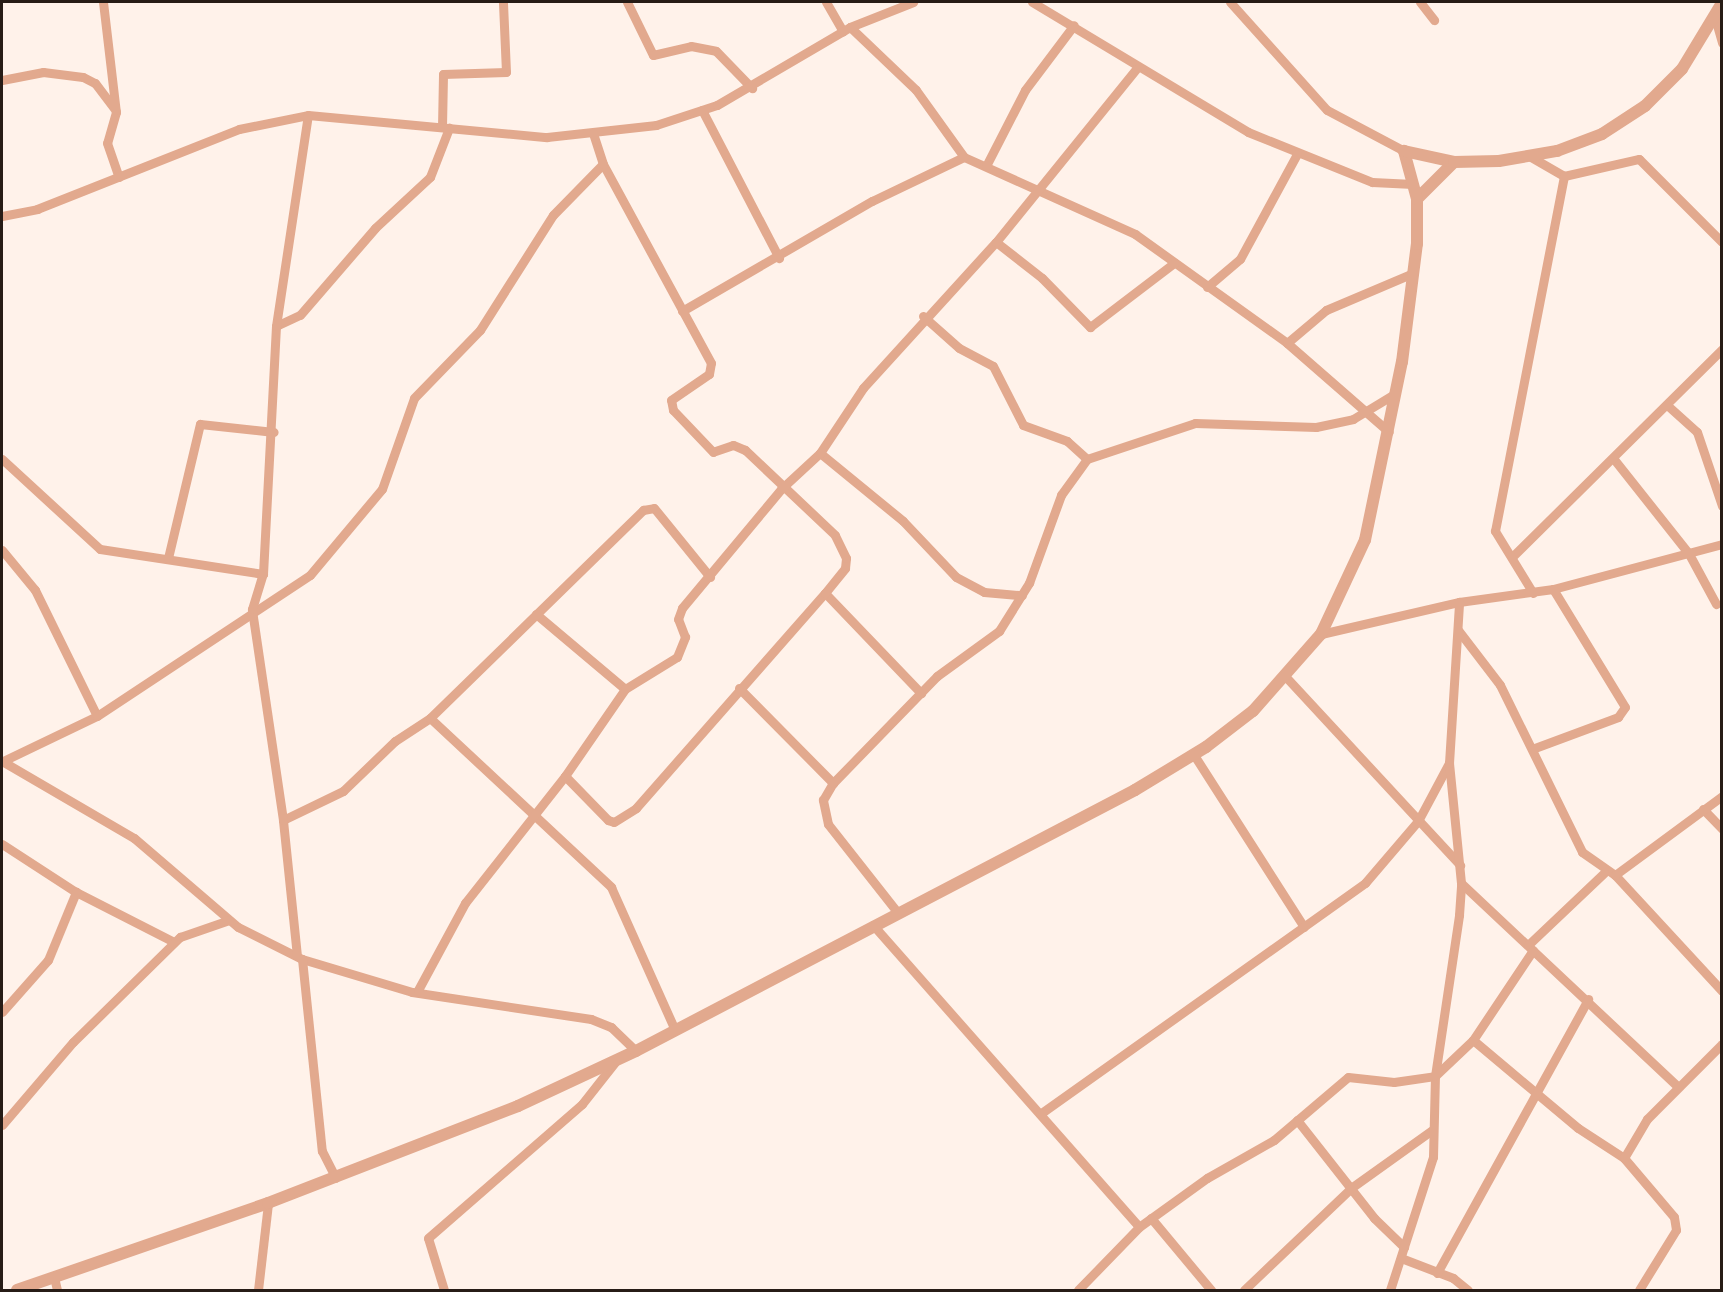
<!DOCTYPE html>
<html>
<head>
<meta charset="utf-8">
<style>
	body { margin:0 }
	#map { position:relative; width:1723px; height:1292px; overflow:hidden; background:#fff2ea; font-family:"Public Sans",sans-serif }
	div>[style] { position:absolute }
	.minor>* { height:9px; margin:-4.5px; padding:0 4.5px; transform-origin:4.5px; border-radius:4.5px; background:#e2a98e }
	.tertiary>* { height:12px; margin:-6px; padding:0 6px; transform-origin:6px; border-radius:6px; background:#e2a98e }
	span { translate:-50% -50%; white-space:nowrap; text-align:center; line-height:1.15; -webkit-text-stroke:6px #fff; paint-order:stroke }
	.frame { position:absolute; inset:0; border:3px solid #271c16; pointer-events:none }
</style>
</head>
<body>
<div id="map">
	<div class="minor">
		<div style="left:103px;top:2px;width:111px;rotate:83.3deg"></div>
		<div style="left:116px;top:112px;width:32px;rotate:106deg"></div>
		<div style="left:107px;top:143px;width:36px;rotate:71deg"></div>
		<div style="left:627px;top:2px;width:59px;rotate:63.9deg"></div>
		<div style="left:653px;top:55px;width:39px;rotate:-13deg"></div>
		<div style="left:691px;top:46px;width:25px;rotate:11deg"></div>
		<div style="left:716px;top:51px;width:52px;rotate:45.8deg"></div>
		<div style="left:826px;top:2px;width:34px;rotate:60deg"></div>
		<div style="left:1032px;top:2px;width:252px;rotate:31deg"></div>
		<div style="left:1248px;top:132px;width:134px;rotate:22deg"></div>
		<div style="left:1372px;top:182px;width:41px;rotate:2.8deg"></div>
		<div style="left:1230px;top:2px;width:145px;rotate:48.1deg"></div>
		<div style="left:1327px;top:110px;width:87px;rotate:28deg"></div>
		<div style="left:1420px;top:2px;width:23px;rotate:52deg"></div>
		<div style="left:1715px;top:18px;width:26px;rotate:74deg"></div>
		<div style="left:850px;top:27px;width:91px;rotate:43.7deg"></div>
		<div style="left:916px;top:90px;width:82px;rotate:54.4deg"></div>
		<div style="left:964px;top:157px;width:188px;rotate:24.2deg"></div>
		<div style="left:1135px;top:234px;width:187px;rotate:35.6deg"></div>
		<div style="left:1287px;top:343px;width:135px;rotate:41.1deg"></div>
		<div style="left:2px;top:80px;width:42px;rotate:-11deg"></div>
		<div style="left:43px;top:72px;width:40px;rotate:7.1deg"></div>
		<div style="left:83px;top:77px;width:13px;rotate:27deg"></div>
		<div style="left:95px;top:83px;width:34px;rotate:53deg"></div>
		<div style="left:702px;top:110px;width:167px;rotate:62.5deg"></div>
		<div style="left:442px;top:127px;width:53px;rotate:-88.9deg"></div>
		<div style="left:443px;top:74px;width:63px;rotate:-1.8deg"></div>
		<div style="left:506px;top:72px;width:70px;rotate:-92.5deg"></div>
		<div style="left:1531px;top:157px;width:38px;rotate:30deg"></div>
		<div style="left:1564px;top:176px;width:77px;rotate:-12.8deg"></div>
		<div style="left:1639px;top:159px;width:117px;rotate:45deg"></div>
		<div style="left:986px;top:166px;width:85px;rotate:-62.8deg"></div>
		<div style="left:1025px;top:90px;width:81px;rotate:-53deg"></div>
		<div style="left:2px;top:216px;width:36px;rotate:-11deg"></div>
		<div style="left:37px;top:209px;width:217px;rotate:-21.6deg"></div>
		<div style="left:239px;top:129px;width:70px;rotate:-11.5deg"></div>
		<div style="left:308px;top:115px;width:240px;rotate:5.3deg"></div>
		<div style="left:547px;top:137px;width:110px;rotate:-6.3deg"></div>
		<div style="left:656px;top:125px;width:64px;rotate:-18.2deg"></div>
		<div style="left:717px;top:105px;width:154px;rotate:-30.4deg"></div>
		<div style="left:850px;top:27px;width:68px;rotate:-21.6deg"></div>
		<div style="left:996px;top:242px;width:58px;rotate:38deg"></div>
		<div style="left:1042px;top:278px;width:69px;rotate:45.6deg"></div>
		<div style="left:1090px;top:327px;width:106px;rotate:-37.3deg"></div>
		<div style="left:1207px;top:287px;width:43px;rotate:-40.3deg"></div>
		<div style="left:1240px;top:259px;width:119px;rotate:-61.5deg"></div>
		<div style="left:682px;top:311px;width:220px;rotate:-30.1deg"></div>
		<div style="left:872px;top:201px;width:102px;rotate:-25.6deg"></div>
		<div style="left:923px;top:316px;width:48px;rotate:41.6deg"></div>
		<div style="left:959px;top:348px;width:38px;rotate:28deg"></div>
		<div style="left:993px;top:366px;width:66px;rotate:63deg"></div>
		<div style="left:1023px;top:425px;width:47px;rotate:20deg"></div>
		<div style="left:1067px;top:441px;width:27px;rotate:42deg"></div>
		<div style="left:276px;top:326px;width:26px;rotate:-25deg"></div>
		<div style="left:300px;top:315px;width:115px;rotate:-49.2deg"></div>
		<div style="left:375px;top:228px;width:75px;rotate:-42.8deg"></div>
		<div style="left:430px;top:177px;width:53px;rotate:-68.8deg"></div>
		<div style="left:1287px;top:343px;width:51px;rotate:-40.2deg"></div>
		<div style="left:1326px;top:310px;width:95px;rotate:-23deg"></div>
		<div style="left:1667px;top:405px;width:40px;rotate:42deg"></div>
		<div style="left:1697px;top:432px;width:78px;rotate:71.3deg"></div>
		<div style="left:820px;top:453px;width:107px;rotate:39.3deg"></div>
		<div style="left:903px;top:521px;width:77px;rotate:46.6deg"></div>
		<div style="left:956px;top:577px;width:32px;rotate:28deg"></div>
		<div style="left:984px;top:592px;width:38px;rotate:5deg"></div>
		<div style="left:1613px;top:458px;width:122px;rotate:51.6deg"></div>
		<div style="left:1689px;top:554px;width:57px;rotate:61.6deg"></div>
		<div style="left:2px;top:459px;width:133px;rotate:42.6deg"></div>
		<div style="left:100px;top:549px;width:165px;rotate:8.7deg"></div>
		<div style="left:2px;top:550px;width:52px;rotate:50.5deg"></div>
		<div style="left:35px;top:590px;width:140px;rotate:63.8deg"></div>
		<div style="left:1514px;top:555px;width:293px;rotate:-44.7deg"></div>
		<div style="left:168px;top:558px;width:138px;rotate:-76.6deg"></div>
		<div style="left:200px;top:424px;width:74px;rotate:6.2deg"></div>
		<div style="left:825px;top:593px;width:139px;rotate:46.2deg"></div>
		<div style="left:1533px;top:593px;width:73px;rotate:-121.5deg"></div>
		<div style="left:1495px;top:531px;width:362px;rotate:-79deg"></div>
		<div style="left:536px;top:614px;width:116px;rotate:40.1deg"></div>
		<div style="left:1458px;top:630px;width:69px;rotate:52.6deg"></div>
		<div style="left:1500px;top:685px;width:186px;rotate:63.8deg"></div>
		<div style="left:1582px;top:852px;width:40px;rotate:34.9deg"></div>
		<div style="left:1615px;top:875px;width:158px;rotate:47.3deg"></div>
		<div style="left:1321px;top:634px;width:142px;rotate:-13.1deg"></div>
		<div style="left:1459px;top:602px;width:95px;rotate:-7.9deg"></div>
		<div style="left:1553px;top:589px;width:175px;rotate:-14.9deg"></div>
		<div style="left:1285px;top:676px;width:258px;rotate:47.2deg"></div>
		<div style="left:739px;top:688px;width:134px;rotate:45.3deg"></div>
		<div style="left:430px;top:718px;width:248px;rotate:43deg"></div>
		<div style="left:611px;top:887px;width:157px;rotate:65.9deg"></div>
		<div style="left:1532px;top:749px;width:92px;rotate:-20.4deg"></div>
		<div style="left:1618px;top:717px;width:12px;rotate:-55deg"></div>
		<div style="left:1625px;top:707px;width:138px;rotate:-121.4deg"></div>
		<div style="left:1194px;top:755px;width:204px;rotate:57.4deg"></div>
		<div style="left:2px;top:761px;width:153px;rotate:30.3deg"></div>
		<div style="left:134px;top:838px;width:137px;rotate:40.6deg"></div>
		<div style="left:238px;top:927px;width:72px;rotate:26.6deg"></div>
		<div style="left:302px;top:959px;width:115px;rotate:16.7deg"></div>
		<div style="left:412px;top:992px;width:181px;rotate:8.6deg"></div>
		<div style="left:591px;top:1019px;width:22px;rotate:22deg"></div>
		<div style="left:611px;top:1027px;width:35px;rotate:44deg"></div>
		<div style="left:3px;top:761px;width:104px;rotate:-25.6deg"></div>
		<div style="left:97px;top:716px;width:255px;rotate:-33.5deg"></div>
		<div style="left:310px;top:575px;width:112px;rotate:-50.1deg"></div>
		<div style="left:382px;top:489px;width:96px;rotate:-70.6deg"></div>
		<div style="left:414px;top:398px;width:95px;rotate:-45.9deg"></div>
		<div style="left:480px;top:330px;width:136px;rotate:-57.6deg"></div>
		<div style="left:553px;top:215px;width:71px;rotate:-45.6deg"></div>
		<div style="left:565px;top:776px;width:62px;rotate:45.7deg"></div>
		<div style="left:608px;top:820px;width:6px;rotate:18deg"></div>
		<div style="left:614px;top:822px;width:26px;rotate:-32deg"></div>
		<div style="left:636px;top:808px;width:286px;rotate:-48.7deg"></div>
		<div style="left:825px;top:593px;width:32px;rotate:-51deg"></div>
		<div style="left:845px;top:568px;width:10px;rotate:-84deg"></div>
		<div style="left:846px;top:558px;width:25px;rotate:-116deg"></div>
		<div style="left:835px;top:535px;width:124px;rotate:-136.6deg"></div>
		<div style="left:745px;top:450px;width:13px;rotate:-157deg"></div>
		<div style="left:733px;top:445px;width:21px;rotate:161deg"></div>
		<div style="left:713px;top:452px;width:58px;rotate:-133.6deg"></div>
		<div style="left:673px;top:410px;width:10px;rotate:-101deg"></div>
		<div style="left:671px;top:400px;width:46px;rotate:-34.4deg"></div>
		<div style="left:709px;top:374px;width:11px;rotate:-80deg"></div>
		<div style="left:711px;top:363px;width:226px;rotate:-118.5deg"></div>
		<div style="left:603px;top:164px;width:32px;rotate:-108deg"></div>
		<div style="left:1703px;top:809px;width:28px;rotate:46deg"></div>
		<div style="left:283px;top:820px;width:67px;rotate:-25.8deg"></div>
		<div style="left:343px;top:791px;width:72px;rotate:-43.9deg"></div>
		<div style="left:395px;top:741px;width:42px;rotate:-33.3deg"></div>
		<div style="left:430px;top:718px;width:298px;rotate:-44.3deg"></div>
		<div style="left:643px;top:510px;width:11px;rotate:-10deg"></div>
		<div style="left:654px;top:508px;width:89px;rotate:50.9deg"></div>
		<div style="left:2px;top:844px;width:88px;rotate:33deg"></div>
		<div style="left:76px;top:892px;width:110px;rotate:27deg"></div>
		<div style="left:1615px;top:875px;width:133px;rotate:-36.4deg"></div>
		<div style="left:1461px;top:883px;width:296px;rotate:43.2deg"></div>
		<div style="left:898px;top:913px;width:113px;rotate:-128.2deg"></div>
		<div style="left:828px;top:824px;width:25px;rotate:-102deg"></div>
		<div style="left:823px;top:800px;width:20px;rotate:-60deg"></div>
		<div style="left:833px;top:783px;width:149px;rotate:-45.8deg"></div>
		<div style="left:937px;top:676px;width:77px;rotate:-36deg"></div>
		<div style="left:999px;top:631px;width:57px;rotate:-58deg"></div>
		<div style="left:1029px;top:583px;width:94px;rotate:-70deg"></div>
		<div style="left:1061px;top:495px;width:44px;rotate:-54.2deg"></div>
		<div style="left:1087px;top:459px;width:114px;rotate:-18.4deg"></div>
		<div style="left:1195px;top:423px;width:121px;rotate:1.9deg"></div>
		<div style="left:1316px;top:427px;width:38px;rotate:-12deg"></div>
		<div style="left:1353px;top:419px;width:50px;rotate:-31.2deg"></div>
		<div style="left:873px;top:925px;width:402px;rotate:48.6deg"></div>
		<div style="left:1528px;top:945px;width:105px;rotate:-43.5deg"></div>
		<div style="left:297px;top:956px;width:137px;rotate:-95.9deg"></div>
		<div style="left:283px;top:820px;width:213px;rotate:-98.4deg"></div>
		<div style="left:252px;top:609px;width:37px;rotate:-73deg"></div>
		<div style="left:263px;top:574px;width:248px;rotate:-87deg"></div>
		<div style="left:276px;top:326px;width:213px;rotate:-81.4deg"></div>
		<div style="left:302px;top:959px;width:193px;rotate:84.1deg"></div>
		<div style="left:322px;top:1151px;width:30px;rotate:63deg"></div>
		<div style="left:418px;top:990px;width:99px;rotate:-61.6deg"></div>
		<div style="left:465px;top:903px;width:162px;rotate:-51.8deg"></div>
		<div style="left:565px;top:776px;width:106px;rotate:-55.4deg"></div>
		<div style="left:625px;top:689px;width:61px;rotate:-31.6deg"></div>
		<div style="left:677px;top:657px;width:22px;rotate:-68deg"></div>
		<div style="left:685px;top:637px;width:19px;rotate:-111deg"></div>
		<div style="left:678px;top:619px;width:12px;rotate:-70deg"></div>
		<div style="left:682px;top:608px;width:155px;rotate:-50.2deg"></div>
		<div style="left:781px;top:489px;width:53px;rotate:-42.7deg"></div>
		<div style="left:820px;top:453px;width:78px;rotate:-56.5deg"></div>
		<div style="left:863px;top:388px;width:197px;rotate:-47.7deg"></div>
		<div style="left:996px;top:242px;width:223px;rotate:-51deg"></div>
		<div style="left:2px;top:1012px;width:69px;rotate:-48.5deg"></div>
		<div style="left:48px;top:960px;width:74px;rotate:-67.6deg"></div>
		<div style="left:1473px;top:1040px;width:137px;rotate:40deg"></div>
		<div style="left:1578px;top:1128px;width:55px;rotate:33.1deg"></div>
		<div style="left:1624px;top:1158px;width:77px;rotate:49.7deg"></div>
		<div style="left:1674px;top:1217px;width:13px;rotate:81deg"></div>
		<div style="left:1676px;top:1230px;width:70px;rotate:121.7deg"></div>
		<div style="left:1040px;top:1114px;width:399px;rotate:-35.4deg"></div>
		<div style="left:1365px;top:883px;width:82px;rotate:-49.5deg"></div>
		<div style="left:1418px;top:821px;width:66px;rotate:-61.9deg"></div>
		<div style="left:1297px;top:1120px;width:125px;rotate:51.8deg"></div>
		<div style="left:1374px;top:1218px;width:42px;rotate:44deg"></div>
		<div style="left:2px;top:1125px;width:109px;rotate:-49.5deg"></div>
		<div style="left:73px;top:1042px;width:150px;rotate:-44.5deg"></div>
		<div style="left:180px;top:937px;width:52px;rotate:-19.1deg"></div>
		<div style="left:1624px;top:1158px;width:45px;rotate:-59.5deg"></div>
		<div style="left:1647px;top:1119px;width:106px;rotate:-45deg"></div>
		<div style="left:1151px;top:1218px;width:94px;rotate:50.2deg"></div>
		<div style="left:1401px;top:1258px;width:56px;rotate:21deg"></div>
		<div style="left:1453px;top:1278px;width:19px;rotate:39deg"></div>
		<div style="left:1437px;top:1273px;width:313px;rotate:-61.1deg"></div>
		<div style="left:54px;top:1277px;width:13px;rotate:77deg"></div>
		<div style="left:258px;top:1290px;width:88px;rotate:-83.4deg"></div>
		<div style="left:444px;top:1290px;width:54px;rotate:-107.1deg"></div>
		<div style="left:428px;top:1238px;width:204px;rotate:-41deg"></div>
		<div style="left:582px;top:1104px;width:53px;rotate:-51.8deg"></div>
		<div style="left:1078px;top:1290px;width:88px;rotate:-45.9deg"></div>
		<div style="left:1139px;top:1227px;width:84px;rotate:-35.8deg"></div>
		<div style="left:1207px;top:1178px;width:77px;rotate:-29.6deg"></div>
		<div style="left:1274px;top:1140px;width:97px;rotate:-40.4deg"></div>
		<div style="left:1348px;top:1077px;width:46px;rotate:6.2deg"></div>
		<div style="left:1394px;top:1082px;width:41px;rotate:-8.3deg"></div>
		<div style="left:1435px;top:1076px;width:52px;rotate:-43.5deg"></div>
		<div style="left:1473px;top:1040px;width:108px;rotate:-56.3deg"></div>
		<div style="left:1244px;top:1290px;width:148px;rotate:-43.6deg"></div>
		<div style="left:1351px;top:1188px;width:100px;rotate:-35.6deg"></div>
		<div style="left:1390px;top:1290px;width:140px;rotate:-72.1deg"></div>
		<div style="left:1433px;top:1157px;width:81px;rotate:-88.6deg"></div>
		<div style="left:1435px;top:1076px;width:163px;rotate:-81.5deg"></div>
		<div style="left:1459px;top:915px;width:32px;rotate:-86deg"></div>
		<div style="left:1461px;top:883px;width:121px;rotate:-95.7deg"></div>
		<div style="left:1449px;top:763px;width:161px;rotate:-86.4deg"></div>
	</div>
	<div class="tertiary">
		<div style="left:1417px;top:199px;width:52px;rotate:-45deg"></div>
		<div style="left:17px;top:1290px;width:266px;rotate:-19.1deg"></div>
		<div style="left:268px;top:1203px;width:268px;rotate:-21.2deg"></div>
		<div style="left:518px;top:1106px;width:130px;rotate:-25deg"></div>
		<div style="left:636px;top:1051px;width:563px;rotate:-27.61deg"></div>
		<div style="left:1135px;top:790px;width:83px;rotate:-31.2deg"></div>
		<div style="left:1206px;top:747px;width:59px;rotate:-37.5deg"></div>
		<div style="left:1253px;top:711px;width:103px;rotate:-48.6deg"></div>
		<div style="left:1321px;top:634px;width:104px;rotate:-64.9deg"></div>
		<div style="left:1365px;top:540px;width:182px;rotate:-78.3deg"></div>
		<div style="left:1402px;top:362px;width:119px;rotate:-82.8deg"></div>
		<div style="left:1417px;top:244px;width:45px;rotate:-90deg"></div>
		<div style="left:1417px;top:199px;width:50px;rotate:-105.2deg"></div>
		<div style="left:1404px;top:151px;width:51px;rotate:12.4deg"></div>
		<div style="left:1454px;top:162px;width:45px;rotate:-1.3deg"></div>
		<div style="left:1499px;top:161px;width:59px;rotate:-9.8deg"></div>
		<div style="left:1557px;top:151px;width:48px;rotate:-20.7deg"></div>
		<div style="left:1602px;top:134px;width:51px;rotate:-33.1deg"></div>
		<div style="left:1645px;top:106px;width:52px;rotate:-45deg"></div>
		<div style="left:1682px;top:69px;width:77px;rotate:-58.8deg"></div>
	</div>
	<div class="frame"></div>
</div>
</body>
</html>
